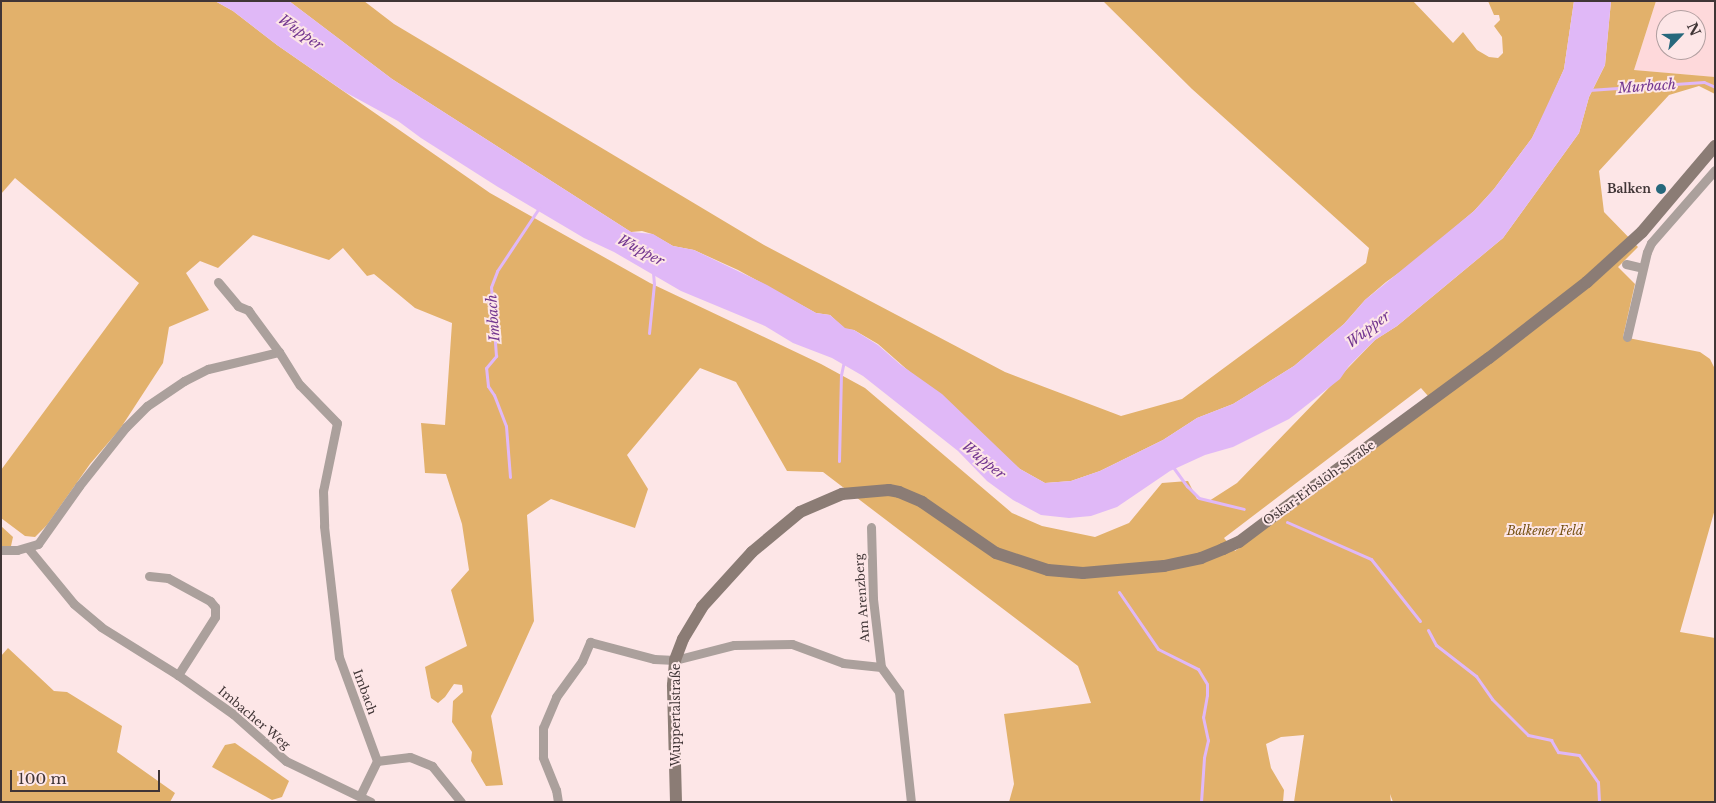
<!DOCTYPE html>
<html>
<head>
<meta charset="utf-8">
<style>
	body { margin:0 }
	#map { position:relative; width:1716px; height:803px; overflow:hidden; background:#fde6e7; font-family:"Libre Baskerville",serif }
	div>[style] { position:absolute }
	.built>* { inset:0; background:#fed9db }
	.green>* { inset:0; background:#e2b16b }
	.water>* { inset:0; background:#e0b8f7 }
	.stream>* { height:3px; margin:-1.5px; padding:0 1.5px; transform-origin:1.5px; border-radius:1.5px; background:#e0b8f7 }
	.minor>* { height:9px; margin:-4.5px; padding:0 4.5px; transform-origin:4.5px; border-radius:4.5px; background:#aba09c }
	.secondary>* { height:12px; margin:-6px; padding:0 6px; transform-origin:6px; border-radius:6px; background:#8b7c75 }
	.dots>* { width:14px; height:14px; translate:-50% -50%; box-sizing:border-box; border:2px solid #fde6e7; border-radius:50% }
	span { translate:-50% -50%; white-space:nowrap; text-align:center; line-height:1.15; -webkit-text-stroke:4px #fde6e7; paint-order:stroke }
	.poi-label { font-size:12px; color:#403536; font-weight:700 }
	.right { translate:-100% -50%; text-align:right }
	.street-label { font-size:12px; color:#403536 }
	.park-label { font-size:12px; color:#744f0f; font-style:italic }
	.water-label { font-size:14px; color:#733690; font-style:italic }
	.frame { position:absolute; inset:0; border:2px solid #403536; pointer-events:none }
	.north { position:absolute; left:1656px; top:10px; width:50px; height:50px; box-sizing:border-box; background:#fde6e7; border:1px solid #b19fa0; border-radius:50%; rotate:66deg; font-size:14px; font-weight:700; line-height:20px; text-align:center; color:#403536 }
	.north::after { content:''; display:block; margin:auto; width:18px; height:22px; background:#27687c; clip-path:polygon(50% 0,100% 100%,50% 72%,0 100%) }
	.scale { position:absolute; left:10px; top:770px; width:150px; height:22px; box-sizing:border-box; border:2px solid #403536; border-top:0; padding-left:6px; font-size:15px; line-height:18px; white-space:nowrap; color:#403536; -webkit-text-stroke:4px #fde6e7; paint-order:stroke }
</style>
</head>
<body>
<div id="map">
	<div class="built">
		<div style="clip-path:polygon(evenodd,1656px 1px,1715px 1px,1715px 77px,1634px 70px,1656px 1px,1666px 20px,1696px 20px,1696px 50px,1666px 50px,1666px 20px)"></div>
	</div>
	<div class="green">
		<div style="clip-path:polygon(evenodd,1px 1px,215px 1px,233px 11px,277px 45px,490px 193px,650px 283px,821px 364px,865px 388px,1012px 513px,1042px 526px,1095px 537px,1129px 523px,1162px 483px,1188px 481px,1197px 499px,1209px 501px,1237px 483px,1375px 340px,1397px 326px,1503px 238px,1579px 133px,1589px 97px,1605px 65px,1611px 1px,1656px 1px,1634px 70px,1715px 77px,1715px 94px,1699px 86px,1669px 95px,1599px 171px,1604px 212px,1638px 247px,1618px 267px,1635px 284px,1623px 337px,1700px 352px,1710px 359px,1715px 369px,1715px 509px,1680px 632px,1715px 638px,1715px 802px,1393px 802px,1390px 794px,1391px 802px,1294px 802px,1304px 735px,1281px 737px,1266px 744px,1271px 768px,1284px 790px,1283px 802px,1009px 802px,1014px 784px,1004px 714px,1091px 703px,1078px 666px,823px 472px,787px 471px,736px 382px,700px 368px,627px 455px,648px 489px,635px 528px,551px 499px,527px 515px,534px 621px,491px 716px,503px 785px,486px 786px,471px 761px,472px 752px,452px 722px,453px 701px,463px 692px,462px 685px,454px 684px,445px 697px,438px 703px,431px 698px,425px 667px,467px 646px,451px 590px,469px 570px,462px 524px,446px 474px,425px 473px,421px 423px,445px 425px,452px 323px,415px 308px,374px 274px,367px 276px,343px 248px,329px 260px,253px 235px,218px 268px,200px 261px,186px 273px,209px 310px,169px 327px,163px 363px,120px 429px,90px 464px,47px 525px,35px 537px,25px 536px,1px 518px,1px 470px,139px 283px,15px 178px,1px 194px,1px 1px,1421px 388px,1435px 404px,1235px 551px,1224px 538px,1421px 388px)"></div>
		<div style="clip-path:polygon(289px 1px,364px 1px,394px 24px,764px 245px,1005px 372px,1121px 416px,1182px 399px,1366px 263px,1369px 248px,1192px 89px,1103px 1px,1413px 1px,1453px 43px,1463px 32px,1477px 50px,1489px 57px,1498px 58px,1503px 53px,1502px 37px,1494px 26px,1500px 20px,1499px 15px,1494px 15px,1488px 1px,1574px 1px,1564px 69px,1545px 112px,1532px 138px,1494px 189px,1474px 211px,1414px 262px,1386px 282px,1365px 300px,1344px 324px,1294px 366px,1251px 393px,1233px 404px,1197px 418px,1163px 440px,1100px 471px,1071px 481px,1045px 483px,1020px 469px,878px 344px,854px 330px,845px 329px,830px 315px,816px 313px,738px 270px,694px 250px,673px 246px,652px 234px,642px 231px,631px 232px,392px 79px)"></div>
		<div style="clip-path:polygon(1px 526px,13px 537px,11px 546px,1px 547px)"></div>
		<div style="clip-path:polygon(8px 648px,54px 691px,67px 692px,122px 726px,117px 752px,175px 793px,170px 802px,1px 802px,1px 656px)"></div>
		<div style="clip-path:polygon(235px 743px,289px 781px,282px 797px,272px 800px,212px 767px,225px 745px)"></div>
	</div>
	<div class="water">
		<div style="clip-path:polygon(215px 1px,289px 1px,392px 79px,631px 232px,653px 234px,673px 246px,694px 250px,767px 285px,816px 313px,830px 315px,845px 328px,854px 330px,878px 345px,901px 365px,942px 394px,1020px 469px,1045px 483px,1071px 481px,1100px 471px,1163px 440px,1197px 418px,1233px 404px,1294px 366px,1344px 324px,1365px 300px,1474px 211px,1494px 189px,1532px 138px,1564px 69px,1574px 1px,1611px 1px,1605px 65px,1589px 97px,1579px 133px,1503px 238px,1397px 326px,1375px 340px,1349px 366px,1340px 379px,1289px 419px,1233px 447px,1205px 455px,1170px 471px,1117px 507px,1091px 516px,1069px 518px,1041px 515px,1013px 500px,987px 481px,958px 451px,863px 376px,832px 358px,793px 343px,765px 326px,681px 291px,614px 252px,584px 238px,498px 187px,421px 138px,398px 121px,345px 92px,277px 45px,233px 11px)"></div>
	</div>
	<div class="stream">
		<div style="left:1589px;top:90px;width:115px;rotate:-4deg"></div>
		<div style="left:1704px;top:82px;width:12px;rotate:24deg"></div>
		<div style="left:649px;top:333px;width:49px;rotate:-84.2deg"></div>
		<div style="left:654px;top:284px;width:12px;rotate:-95deg"></div>
		<div style="left:839px;top:461px;width:86px;rotate:-88.7deg"></div>
		<div style="left:841px;top:375px;width:14px;rotate:-78deg"></div>
		<div style="left:1173px;top:467px;width:24px;rotate:54deg"></div>
		<div style="left:1187px;top:486px;width:17px;rotate:45deg"></div>
		<div style="left:1199px;top:498px;width:46px;rotate:13.7deg"></div>
		<div style="left:510px;top:477px;width:51px;rotate:-94.5deg"></div>
		<div style="left:506px;top:426px;width:33px;rotate:-111deg"></div>
		<div style="left:494px;top:395px;width:11px;rotate:-124deg"></div>
		<div style="left:488px;top:386px;width:18px;rotate:-96deg"></div>
		<div style="left:486px;top:368px;width:16px;rotate:-50deg"></div>
		<div style="left:496px;top:356px;width:69px;rotate:-94.1deg"></div>
		<div style="left:491px;top:287px;width:17px;rotate:-69deg"></div>
		<div style="left:497px;top:271px;width:76px;rotate:-56.3deg"></div>
		<div style="left:1287px;top:522px;width:92px;rotate:23.8deg"></div>
		<div style="left:1371px;top:559px;width:79px;rotate:51.7deg"></div>
		<div style="left:1119px;top:592px;width:69px;rotate:55.6deg"></div>
		<div style="left:1158px;top:649px;width:45px;rotate:26.6deg"></div>
		<div style="left:1198px;top:669px;width:17px;rotate:59deg"></div>
		<div style="left:1207px;top:684px;width:11px;rotate:90deg"></div>
		<div style="left:1207px;top:695px;width:22px;rotate:100deg"></div>
		<div style="left:1203px;top:717px;width:24px;rotate:78deg"></div>
		<div style="left:1208px;top:740px;width:18px;rotate:103deg"></div>
		<div style="left:1204px;top:758px;width:44px;rotate:93.9deg"></div>
		<div style="left:1428px;top:630px;width:17px;rotate:62deg"></div>
		<div style="left:1436px;top:645px;width:51px;rotate:37.8deg"></div>
		<div style="left:1476px;top:676px;width:28px;rotate:55deg"></div>
		<div style="left:1492px;top:699px;width:51px;rotate:45deg"></div>
		<div style="left:1528px;top:735px;width:24px;rotate:12deg"></div>
		<div style="left:1551px;top:740px;width:14px;rotate:60deg"></div>
		<div style="left:1558px;top:752px;width:21px;rotate:8deg"></div>
		<div style="left:1579px;top:755px;width:33px;rotate:55deg"></div>
		<div style="left:1598px;top:782px;width:20px;rotate:87deg"></div>
	</div>
	<div class="minor">
		<div style="left:1626px;top:264px;width:17px;rotate:13deg"></div>
		<div style="left:218px;top:282px;width:31px;rotate:50deg"></div>
		<div style="left:238px;top:306px;width:11px;rotate:22deg"></div>
		<div style="left:248px;top:310px;width:52px;rotate:53.6deg"></div>
		<div style="left:1627px;top:337px;width:87px;rotate:-76.8deg"></div>
		<div style="left:1647px;top:252px;width:10px;rotate:-66deg"></div>
		<div style="left:1651px;top:243px;width:97px;rotate:-48.8deg"></div>
		<div style="left:871px;top:527px;width:72px;rotate:88.4deg"></div>
		<div style="left:873px;top:599px;width:68px;rotate:83.3deg"></div>
		<div style="left:881px;top:667px;width:31px;rotate:54deg"></div>
		<div style="left:899px;top:692px;width:111px;rotate:83.8deg"></div>
		<div style="left:28px;top:548px;width:72px;rotate:50.6deg"></div>
		<div style="left:74px;top:604px;width:35px;rotate:40deg"></div>
		<div style="left:101px;top:627px;width:91px;rotate:31.9deg"></div>
		<div style="left:178px;top:675px;width:67px;rotate:35.3deg"></div>
		<div style="left:233px;top:714px;width:71px;rotate:41.6deg"></div>
		<div style="left:286px;top:761px;width:94px;rotate:25.8deg"></div>
		<div style="left:1px;top:550px;width:16px"></div>
		<div style="left:17px;top:550px;width:22px;rotate:-16deg"></div>
		<div style="left:38px;top:544px;width:71px;rotate:-54.7deg"></div>
		<div style="left:79px;top:486px;width:75px;rotate:-51.5deg"></div>
		<div style="left:126px;top:427px;width:30px;rotate:-45deg"></div>
		<div style="left:147px;top:406px;width:45px;rotate:-34deg"></div>
		<div style="left:184px;top:381px;width:27px;rotate:-27deg"></div>
		<div style="left:208px;top:369px;width:73px;rotate:-13.5deg"></div>
		<div style="left:279px;top:352px;width:39px;rotate:58deg"></div>
		<div style="left:300px;top:385px;width:53px;rotate:45.8deg"></div>
		<div style="left:337px;top:423px;width:69px;rotate:101.6deg"></div>
		<div style="left:323px;top:491px;width:35px;rotate:88deg"></div>
		<div style="left:324px;top:526px;width:132px;rotate:83.5deg"></div>
		<div style="left:339px;top:657px;width:111px;rotate:69.9deg"></div>
		<div style="left:377px;top:761px;width:39px;rotate:116deg"></div>
		<div style="left:149px;top:576px;width:19px;rotate:6deg"></div>
		<div style="left:168px;top:578px;width:48px;rotate:28.7deg"></div>
		<div style="left:210px;top:601px;width:8px;rotate:50deg"></div>
		<div style="left:215px;top:607px;width:10px;rotate:90deg"></div>
		<div style="left:215px;top:617px;width:69px;rotate:122.5deg"></div>
		<div style="left:377px;top:761px;width:33px;rotate:-7deg"></div>
		<div style="left:410px;top:757px;width:24px;rotate:22deg"></div>
		<div style="left:432px;top:766px;width:46px;rotate:51.1deg"></div>
		<div style="left:558px;top:802px;width:12px;rotate:-99deg"></div>
		<div style="left:556px;top:790px;width:35px;rotate:-112deg"></div>
		<div style="left:543px;top:757px;width:29px;rotate:-90deg"></div>
		<div style="left:543px;top:728px;width:34px;rotate:-67deg"></div>
		<div style="left:556px;top:697px;width:44px;rotate:-54.2deg"></div>
		<div style="left:582px;top:661px;width:21px;rotate:-67deg"></div>
		<div style="left:590px;top:642px;width:66px;rotate:14.9deg"></div>
		<div style="left:654px;top:659px;width:21px;rotate:3deg"></div>
		<div style="left:675px;top:660px;width:61px;rotate:-14.3deg"></div>
		<div style="left:734px;top:645px;width:58px;rotate:-1deg"></div>
		<div style="left:792px;top:644px;width:54px;rotate:20.4deg"></div>
		<div style="left:843px;top:663px;width:38px;rotate:6deg"></div>
	</div>
	<div class="secondary">
		<div style="left:676px;top:802px;width:117px;rotate:-91.5deg"></div>
		<div style="left:673px;top:685px;width:25px;rotate:-85deg"></div>
		<div style="left:675px;top:660px;width:22px;rotate:-69deg"></div>
		<div style="left:683px;top:639px;width:37px;rotate:-59deg"></div>
		<div style="left:702px;top:607px;width:74px;rotate:-47.7deg"></div>
		<div style="left:752px;top:552px;width:62px;rotate:-39.8deg"></div>
		<div style="left:800px;top:512px;width:46px;rotate:-23.2deg"></div>
		<div style="left:842px;top:494px;width:47px;rotate:-4.9deg"></div>
		<div style="left:889px;top:490px;width:10px;rotate:11deg"></div>
		<div style="left:899px;top:492px;width:25px;rotate:23deg"></div>
		<div style="left:922px;top:502px;width:90px;rotate:34.6deg"></div>
		<div style="left:996px;top:553px;width:55px;rotate:18.1deg"></div>
		<div style="left:1048px;top:570px;width:35px;rotate:5deg"></div>
		<div style="left:1083px;top:573px;width:81px;rotate:-4.9deg"></div>
		<div style="left:1164px;top:566px;width:38px;rotate:-12deg"></div>
		<div style="left:1201px;top:558px;width:24px;rotate:-22deg"></div>
		<div style="left:1223px;top:549px;width:17px;rotate:-24deg"></div>
		<div style="left:1239px;top:542px;width:35px;rotate:-37deg"></div>
		<div style="left:1267px;top:521px;width:275px;rotate:-36.3deg"></div>
		<div style="left:1489px;top:358px;width:124px;rotate:-37.8deg"></div>
		<div style="left:1587px;top:282px;width:74px;rotate:-42.3deg"></div>
		<div style="left:1642px;top:232px;width:113px;rotate:-49.7deg"></div>
	</div>
	<div class="dots">
		<div style="left:1661px;top:189px;background:#27687c"></div>
	</div>
	<div class="poi-label">
		<span class="right" style="left:1651px;top:189px">Balken</span>
	</div>
	<div class="street-label">
		<span style="left:1319px;top:483px;rotate:-36deg">Oskar-Erbslöh-Straße</span>
		<span style="left:862px;top:598px;rotate:-94deg">Am Arenzberg</span>
		<span style="left:365px;top:692px;rotate:70deg">Imbach</span>
		<span style="left:676px;top:715px;rotate:-90deg">Wuppertalstraße</span>
		<span style="left:254px;top:718px;rotate:40deg">Imbacher Weg</span>
	</div>
	<div class="park-label">
		<span style="left:1545px;top:531px">Balkener Feld</span>
	</div>
	<div class="water-label">
		<span style="left:301px;top:32px;rotate:35deg">Wupper</span>
		<span style="left:1647px;top:86px;rotate:-4deg">Murbach</span>
		<span style="left:641px;top:250px;rotate:28deg">Wupper</span>
		<span style="left:493px;top:318px;rotate:-94deg">Imbach</span>
		<span style="left:1368px;top:329px;rotate:-37deg">Wupper</span>
		<span style="left:984px;top:460px;rotate:39deg">Wupper</span>
	</div>
	<div class="frame"></div>
	<div class="north">N</div>
	<div class="scale">100 m</div>
</div>
</body>
</html>
